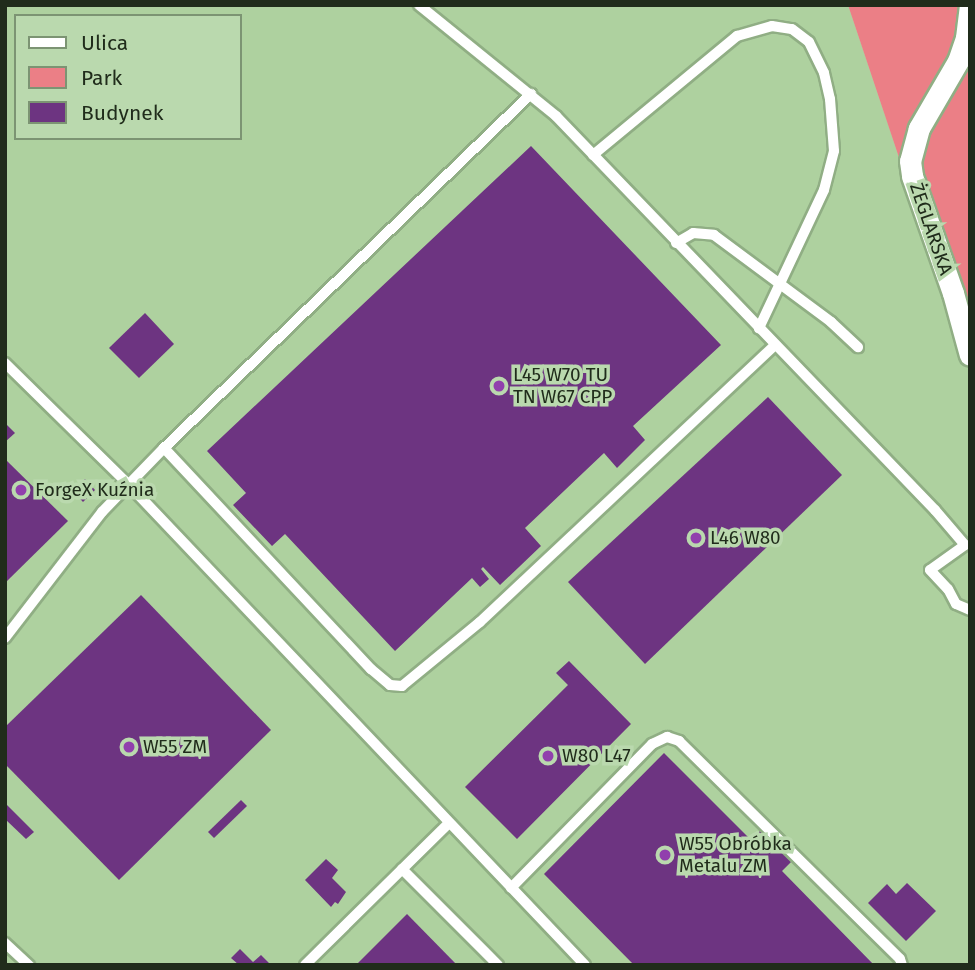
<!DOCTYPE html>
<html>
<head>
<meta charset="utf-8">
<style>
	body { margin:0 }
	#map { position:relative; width:975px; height:970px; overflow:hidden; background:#bad9ae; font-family:"Fira Sans",sans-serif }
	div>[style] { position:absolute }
	.built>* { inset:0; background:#aed19f }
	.green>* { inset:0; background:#eb7f86 }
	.building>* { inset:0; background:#6d3481 }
	.roads { filter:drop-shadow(2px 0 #90ae84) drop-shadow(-2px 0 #90ae84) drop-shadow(0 2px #90ae84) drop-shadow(0 -2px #90ae84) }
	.lane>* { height:10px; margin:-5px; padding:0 5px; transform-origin:5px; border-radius:5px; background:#fff }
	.street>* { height:21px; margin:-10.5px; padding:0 10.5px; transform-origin:10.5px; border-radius:10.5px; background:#fff }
	.dots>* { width:19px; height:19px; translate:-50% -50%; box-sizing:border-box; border:4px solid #bad9ae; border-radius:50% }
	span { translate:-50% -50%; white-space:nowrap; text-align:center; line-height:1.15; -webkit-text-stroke:7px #bad9ae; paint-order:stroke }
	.street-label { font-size:19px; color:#202c1b }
	.poi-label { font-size:19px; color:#202c1b }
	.left { translate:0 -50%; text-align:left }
	.frame { position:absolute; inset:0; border:7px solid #202c1b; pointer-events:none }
	.legend { position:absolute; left:14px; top:14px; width:228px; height:126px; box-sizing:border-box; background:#bad9ae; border:2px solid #7c9473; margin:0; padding:9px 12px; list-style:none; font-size:21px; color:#202c1b }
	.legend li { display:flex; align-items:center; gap:14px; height:35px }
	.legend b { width:35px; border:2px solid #7c9473 }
</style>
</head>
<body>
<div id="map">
	<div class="built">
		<div style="clip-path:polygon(evenodd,5px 5px,848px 5px,970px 370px,970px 965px,5px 965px,5px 5px,16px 16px,240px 16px,240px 138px,16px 138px,16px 16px)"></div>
	</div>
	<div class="green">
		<div style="clip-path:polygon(848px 5px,970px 5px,970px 370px)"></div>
	</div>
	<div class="building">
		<div style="clip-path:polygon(531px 146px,721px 345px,633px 426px,645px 440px,617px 468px,604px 453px,525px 528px,541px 546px,500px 585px,483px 567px,481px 569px,489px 579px,480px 587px,472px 578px,395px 651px,285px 534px,272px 546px,233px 505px,246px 493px,207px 451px)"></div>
		<div style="clip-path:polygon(145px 313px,174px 344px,139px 378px,109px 348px)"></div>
		<div style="clip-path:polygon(768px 397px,842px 475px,645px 664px,568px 582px)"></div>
		<div style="clip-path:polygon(5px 423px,15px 433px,5px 442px)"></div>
		<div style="clip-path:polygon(5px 459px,68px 521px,5px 583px)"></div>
		<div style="clip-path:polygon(85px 479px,95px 490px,83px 502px,73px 491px)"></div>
		<div style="clip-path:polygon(141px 595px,271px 730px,119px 880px,5px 764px,5px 727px)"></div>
		<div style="clip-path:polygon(569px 661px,631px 724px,517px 839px,465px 787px,568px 685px,556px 673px)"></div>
		<div style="clip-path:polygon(664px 753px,751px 840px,762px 829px,793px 860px,782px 871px,874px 965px,634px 965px,544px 874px)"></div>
		<div style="clip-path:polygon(241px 800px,247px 806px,214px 838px,208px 832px)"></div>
		<div style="clip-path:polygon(5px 803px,34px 832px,26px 839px,5px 819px)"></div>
		<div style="clip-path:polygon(326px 859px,338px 870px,332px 878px,346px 892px,338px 904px,335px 902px,331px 907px,305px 880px)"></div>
		<div style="clip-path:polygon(907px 883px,936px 911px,906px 941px,868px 903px,887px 884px,896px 894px)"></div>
		<div style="clip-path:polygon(407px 914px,457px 965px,356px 965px)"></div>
		<div style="clip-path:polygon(240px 949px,253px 962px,261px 955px,271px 965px,239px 965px,231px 958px)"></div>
	</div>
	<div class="roads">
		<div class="lane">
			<div style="left:419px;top:5px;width:176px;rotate:39deg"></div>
			<div style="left:556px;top:116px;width:547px;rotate:46.11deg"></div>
			<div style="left:935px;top:510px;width:46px;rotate:49.4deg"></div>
			<div style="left:965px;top:545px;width:43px;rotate:144.5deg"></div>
			<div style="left:930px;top:570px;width:26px;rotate:47deg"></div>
			<div style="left:948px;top:589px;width:17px;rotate:62deg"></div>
			<div style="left:956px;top:604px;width:15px;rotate:23deg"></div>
			<div style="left:593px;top:155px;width:187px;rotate:-39.6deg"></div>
			<div style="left:737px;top:36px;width:36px;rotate:-16deg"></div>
			<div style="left:772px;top:26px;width:20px;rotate:9deg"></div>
			<div style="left:792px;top:29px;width:21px;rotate:37deg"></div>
			<div style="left:809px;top:42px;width:34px;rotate:64deg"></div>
			<div style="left:824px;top:73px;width:27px;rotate:77deg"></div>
			<div style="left:830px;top:99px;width:52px;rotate:85.6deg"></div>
			<div style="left:834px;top:151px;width:40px;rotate:104.4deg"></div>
			<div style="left:824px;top:190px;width:153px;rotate:115.2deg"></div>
			<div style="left:676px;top:243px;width:20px;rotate:-30deg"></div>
			<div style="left:693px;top:233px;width:21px;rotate:5deg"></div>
			<div style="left:714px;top:235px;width:146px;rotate:36.6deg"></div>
			<div style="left:831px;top:322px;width:37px;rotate:43deg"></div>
			<div style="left:5px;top:363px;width:174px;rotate:44.5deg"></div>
			<div style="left:129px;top:485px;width:662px;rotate:46.47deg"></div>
			<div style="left:164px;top:448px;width:303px;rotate:46.9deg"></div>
			<div style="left:371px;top:669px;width:25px;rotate:40deg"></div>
			<div style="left:390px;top:685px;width:12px;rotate:5deg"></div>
			<div style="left:402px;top:686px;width:101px;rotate:-39.4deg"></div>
			<div style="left:480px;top:622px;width:405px;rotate:-43.2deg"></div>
			<div style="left:5px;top:638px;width:159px;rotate:-52.4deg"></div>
			<div style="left:102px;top:512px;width:89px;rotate:-45.9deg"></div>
			<div style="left:164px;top:448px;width:510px;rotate:-43.97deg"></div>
			<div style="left:402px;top:869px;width:136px;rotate:45deg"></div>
			<div style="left:511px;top:888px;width:202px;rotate:-45.6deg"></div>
			<div style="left:652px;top:744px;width:17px;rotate:-25deg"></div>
			<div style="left:667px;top:737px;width:13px;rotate:18deg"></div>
			<div style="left:679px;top:741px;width:310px;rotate:44.6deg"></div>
			<div style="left:900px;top:959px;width:6px;rotate:72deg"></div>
			<div style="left:5px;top:943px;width:33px;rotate:43deg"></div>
			<div style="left:305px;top:965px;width:202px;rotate:-44.6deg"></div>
		</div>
		<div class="street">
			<div style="left:970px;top:5px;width:33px;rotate:97deg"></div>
			<div style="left:966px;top:38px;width:24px;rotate:109deg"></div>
			<div style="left:958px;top:61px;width:78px;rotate:120.2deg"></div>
			<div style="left:919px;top:128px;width:34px;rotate:105deg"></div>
			<div style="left:910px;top:161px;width:15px;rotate:82deg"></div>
			<div style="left:912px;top:176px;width:124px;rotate:70.7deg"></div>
			<div style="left:953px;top:293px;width:64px;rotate:74.7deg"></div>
		</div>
	</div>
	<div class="dots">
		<div style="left:499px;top:386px;background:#913fad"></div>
		<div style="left:21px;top:490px;background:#913fad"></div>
		<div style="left:696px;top:538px;background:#913fad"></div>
		<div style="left:129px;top:747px;background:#913fad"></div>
		<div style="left:548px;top:756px;background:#913fad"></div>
		<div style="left:665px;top:855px;background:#913fad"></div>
	</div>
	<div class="street-label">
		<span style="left:931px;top:229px;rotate:71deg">ŻEGLARSKA</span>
	</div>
	<div class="poi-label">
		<span class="left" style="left:513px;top:386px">L45 W70 TU<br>TN W67 CPP</span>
		<span class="left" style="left:35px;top:490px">ForgeX Kuźnia</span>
		<span class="left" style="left:710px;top:538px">L46 W80</span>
		<span class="left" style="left:143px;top:747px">W55 ZM</span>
		<span class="left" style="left:562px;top:756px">W80 L47</span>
		<span class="left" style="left:679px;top:855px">W55 Obróbka<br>Metalu ZM</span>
	</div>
	<div class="frame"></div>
	<ul class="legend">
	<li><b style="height:9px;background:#fff"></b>Ulica</li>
	<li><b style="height:19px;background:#eb7f86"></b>Park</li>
	<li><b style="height:19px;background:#6d3481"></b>Budynek</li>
	</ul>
</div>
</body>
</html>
